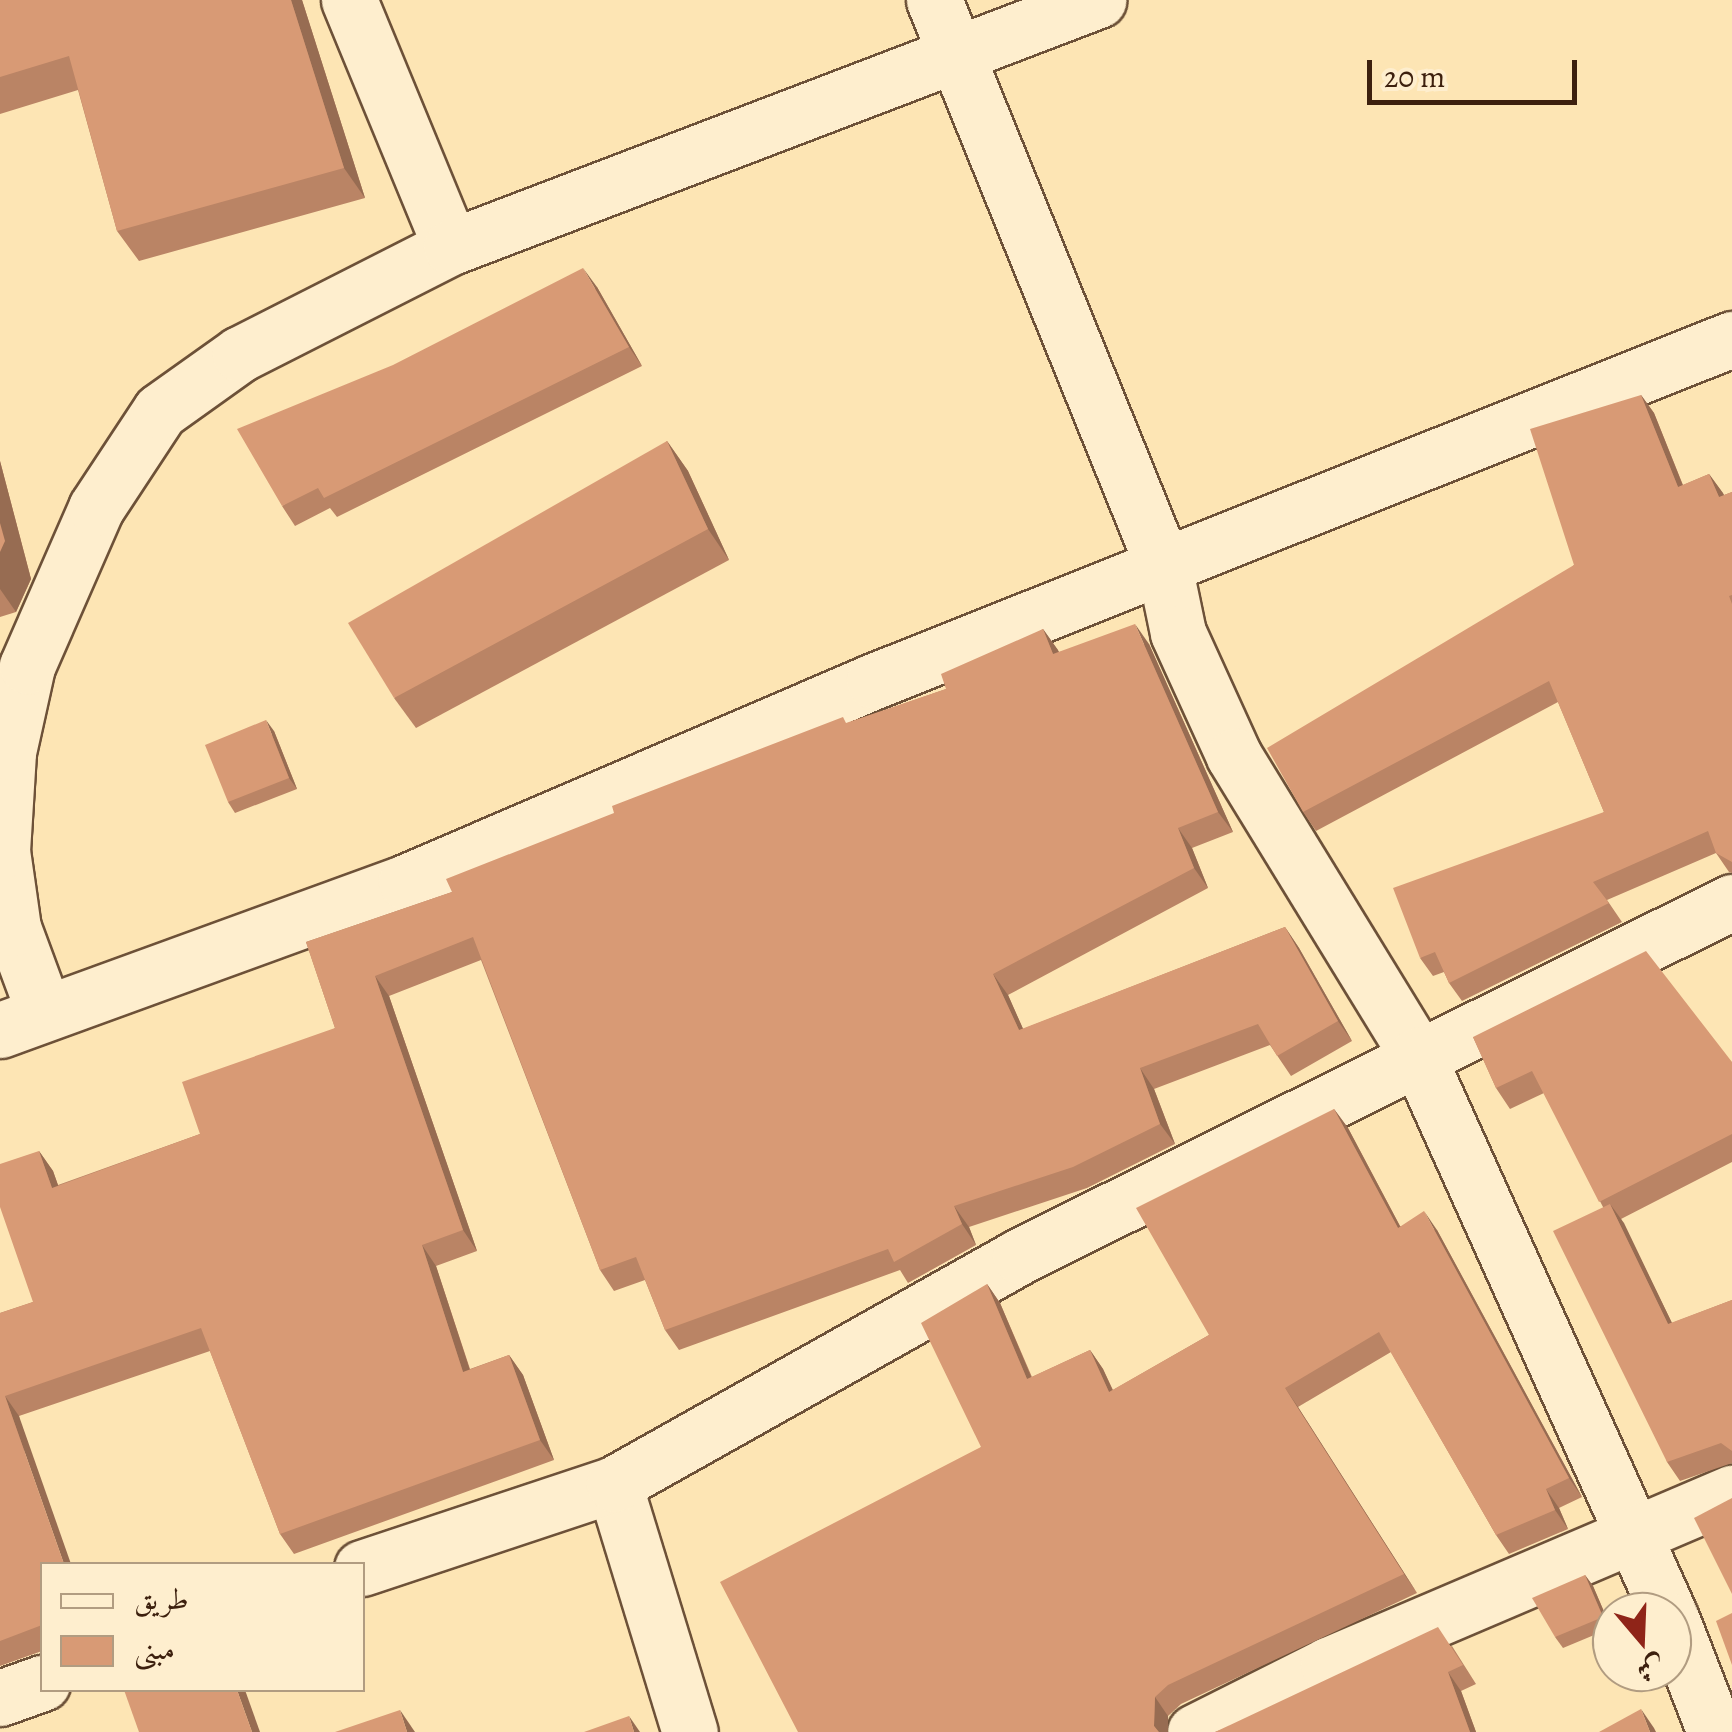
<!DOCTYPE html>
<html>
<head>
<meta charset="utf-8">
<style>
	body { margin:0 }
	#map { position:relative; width:1732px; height:1732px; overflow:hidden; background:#fde5b4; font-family:Alegreya,Amiri,serif }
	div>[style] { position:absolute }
	.roads { filter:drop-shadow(2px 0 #6d5138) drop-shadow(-2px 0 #6d5138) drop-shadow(0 2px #6d5138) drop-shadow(0 -2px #6d5138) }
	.minor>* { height:55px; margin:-27.5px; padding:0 27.5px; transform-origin:27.5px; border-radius:27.5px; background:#feeece }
	.wall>* { inset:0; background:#ba8465 }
	.shaded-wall>* { inset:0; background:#976c52 }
	.building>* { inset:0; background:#d89a75 }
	span { translate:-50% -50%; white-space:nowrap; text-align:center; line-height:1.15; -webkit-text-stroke:8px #feeece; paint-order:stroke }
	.legend { position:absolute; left:40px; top:1562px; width:325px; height:130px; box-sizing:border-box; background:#feeece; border:2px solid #b19c81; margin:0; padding:12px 18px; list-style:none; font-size:30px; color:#3d200e }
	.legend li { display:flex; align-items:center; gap:20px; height:50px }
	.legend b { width:50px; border:2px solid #b19c81 }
	.north { position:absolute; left:1592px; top:1592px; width:100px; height:100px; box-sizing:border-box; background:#feeece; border:2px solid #b19c81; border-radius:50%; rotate:161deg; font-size:28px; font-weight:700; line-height:40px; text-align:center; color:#3d200e }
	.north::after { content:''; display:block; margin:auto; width:35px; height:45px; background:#8f2418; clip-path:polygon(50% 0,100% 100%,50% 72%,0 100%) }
	.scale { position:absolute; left:1367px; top:60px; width:210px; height:45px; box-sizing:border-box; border:5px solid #3d200e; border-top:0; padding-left:12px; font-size:30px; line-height:35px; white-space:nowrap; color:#3d200e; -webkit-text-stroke:8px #feeece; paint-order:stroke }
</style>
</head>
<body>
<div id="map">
	<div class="roads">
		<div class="minor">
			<div style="left:349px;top:0;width:267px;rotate:67.6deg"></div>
			<div style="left:934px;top:0;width:615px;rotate:67.94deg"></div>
			<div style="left:1165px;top:570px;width:64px;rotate:78.3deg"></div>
			<div style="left:1178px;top:633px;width:135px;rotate:65.5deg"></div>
			<div style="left:1234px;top:756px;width:351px;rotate:58.5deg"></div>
			<div style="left:1417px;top:1055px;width:611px;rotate:65.74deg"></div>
			<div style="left:43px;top:1009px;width:86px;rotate:-110.3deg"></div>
			<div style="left:13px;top:928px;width:78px;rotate:-98.1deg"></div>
			<div style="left:2px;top:851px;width:99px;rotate:-86.5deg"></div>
			<div style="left:8px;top:752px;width:88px;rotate:-77.5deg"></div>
			<div style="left:27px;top:666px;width:172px;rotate:-66.4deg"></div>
			<div style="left:96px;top:508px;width:116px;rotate:-56.6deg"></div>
			<div style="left:160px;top:411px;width:98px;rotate:-35.5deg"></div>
			<div style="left:240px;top:354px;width:237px;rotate:-26.9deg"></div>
			<div style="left:451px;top:247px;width:693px;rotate:-20.89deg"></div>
			<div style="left:0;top:1030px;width:432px;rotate:-20deg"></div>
			<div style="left:406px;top:882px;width:509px;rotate:-23.24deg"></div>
			<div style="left:874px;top:681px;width:924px;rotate:-21.73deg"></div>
			<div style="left:614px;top:1484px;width:259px;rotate:73deg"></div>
			<div style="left:362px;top:1568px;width:266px;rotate:-18.4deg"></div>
			<div style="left:614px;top:1484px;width:466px;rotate:-29.3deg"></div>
			<div style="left:1020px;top:1256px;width:795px;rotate:-26.44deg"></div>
			<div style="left:1672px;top:1621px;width:119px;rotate:68.8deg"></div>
			<div style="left:0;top:1698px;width:45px;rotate:-19.7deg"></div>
			<div style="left:1195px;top:1732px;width:149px;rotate:-26.7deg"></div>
			<div style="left:1328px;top:1665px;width:439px;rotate:-23.1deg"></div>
		</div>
	</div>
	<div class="wall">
		<div style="clip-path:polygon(0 0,302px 0,365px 198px,139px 261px,117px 231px,78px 90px,0 114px)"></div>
		<div style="clip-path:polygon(597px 287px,642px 366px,337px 517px,330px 508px,295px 526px,282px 506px)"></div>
		<div style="clip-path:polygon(1641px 395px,1654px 413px,1683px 485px,1709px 474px,1724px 495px,1732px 492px,1732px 873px,1729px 872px,1716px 853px,1607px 900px,1622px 922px,1462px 1001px,1449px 983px,1444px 972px,1433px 976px,1420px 958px,1604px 812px,1558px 702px,1316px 831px,1303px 812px,1574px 565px)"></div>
		<div style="clip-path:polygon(667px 441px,688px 471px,729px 560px,416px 728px,394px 698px)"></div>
		<div style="clip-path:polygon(0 461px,31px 579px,16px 612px,0 617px)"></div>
		<div style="clip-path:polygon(1043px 629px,1059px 652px,1149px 644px,1233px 832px,1192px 848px,1208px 888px,1008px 995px,1023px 1029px,1285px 927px,1299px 948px,1352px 1041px,1291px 1076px,1270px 1045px,1154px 1089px,1175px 1144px,1087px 1188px,969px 1227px,976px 1245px,908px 1283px,900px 1270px,679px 1350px,665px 1330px,645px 1280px,614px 1291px,600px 1270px,481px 960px,389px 996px,477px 1251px,436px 1266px,470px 1369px,509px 1355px,523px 1375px,554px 1460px,294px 1554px,280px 1534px,210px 1351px,19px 1416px,42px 1564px,42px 1651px,0 1666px,0 1313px,33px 1302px,39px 1151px,53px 1171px,58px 1185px,200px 1134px,335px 1028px,306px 942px,452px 892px,848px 723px,946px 689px)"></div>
		<div style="clip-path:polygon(274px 731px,297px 789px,235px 813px,228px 802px)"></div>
		<div style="clip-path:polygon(1473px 1037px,1732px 1062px,1732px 1162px,1621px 1219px,1672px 1323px,1732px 1300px,1732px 1463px,1680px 1481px,1667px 1462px,1603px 1207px,1544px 1093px,1510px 1109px,1496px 1088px)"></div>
		<div style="clip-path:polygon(1334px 1109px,1348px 1128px,1400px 1226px,1437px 1230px,1582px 1497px,1559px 1508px,1568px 1529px,1509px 1554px,1496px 1535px,1391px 1352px,1298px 1407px,1417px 1593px,1181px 1704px,1168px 1716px,1168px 1732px,798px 1732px,981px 1447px,987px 1284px,1000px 1303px,1032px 1377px,1090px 1350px,1103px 1369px,1113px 1390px,1209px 1335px)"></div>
		<div style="clip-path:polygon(1585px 1575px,1593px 1586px,1611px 1628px,1563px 1648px,1555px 1637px)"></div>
		<div style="clip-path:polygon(1452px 1646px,1476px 1684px,1461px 1691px,1476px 1732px,1215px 1732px)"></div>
	</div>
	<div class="shaded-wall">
		<div style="clip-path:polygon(291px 0,302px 0,365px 198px,344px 168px)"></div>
		<div style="clip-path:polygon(583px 268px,597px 287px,642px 366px,629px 347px)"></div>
		<div style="clip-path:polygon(1641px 395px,1654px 413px,1691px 506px,1678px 487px)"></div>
		<div style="clip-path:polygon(667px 441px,688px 471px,729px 560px,708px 529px)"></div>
		<div style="clip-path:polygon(0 461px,31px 579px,16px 612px,0 589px)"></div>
		<div style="clip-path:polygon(1709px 474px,1723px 493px,1732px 515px,1719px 497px)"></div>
		<div style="clip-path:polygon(1135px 624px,1149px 644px,1233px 832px,1218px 812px)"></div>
		<div style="clip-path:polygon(1043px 629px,1058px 650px,1068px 675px,1053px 654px)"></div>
		<div style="clip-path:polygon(266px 720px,274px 731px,297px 789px,289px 778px)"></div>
		<div style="clip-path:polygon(1178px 828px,1192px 848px,1208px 888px,1194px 868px)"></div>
		<div style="clip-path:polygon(1285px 927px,1299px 948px,1352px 1041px,1338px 1021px)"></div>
		<div style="clip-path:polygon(993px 974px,1008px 995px,1033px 1051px,1019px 1030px)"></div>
		<div style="clip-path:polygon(375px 976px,389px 996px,477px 1251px,463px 1230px)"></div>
		<div style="clip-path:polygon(1140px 1068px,1154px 1089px,1175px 1144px,1160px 1124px)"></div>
		<div style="clip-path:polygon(1334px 1109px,1348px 1128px,1411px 1247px,1398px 1228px)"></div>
		<div style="clip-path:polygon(39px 1151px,53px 1171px,66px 1208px,52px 1188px)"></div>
		<div style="clip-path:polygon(1610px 1204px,1624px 1223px,1682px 1344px,1668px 1324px)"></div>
		<div style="clip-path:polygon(954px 1206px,969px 1227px,976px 1245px,962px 1224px)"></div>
		<div style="clip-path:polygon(1424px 1211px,1437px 1230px,1582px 1497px,1569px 1478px)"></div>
		<div style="clip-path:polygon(422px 1245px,436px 1266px,477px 1392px,463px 1372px)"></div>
		<div style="clip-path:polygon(987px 1284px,1000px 1303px,1040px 1398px,1027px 1379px)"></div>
		<div style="clip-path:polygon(1090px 1350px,1103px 1369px,1122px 1411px,1109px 1392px)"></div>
		<div style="clip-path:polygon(509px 1355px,523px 1375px,554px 1460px,540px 1440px)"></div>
		<div style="clip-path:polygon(1285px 1388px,1298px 1407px,1417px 1593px,1404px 1574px)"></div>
		<div style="clip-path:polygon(5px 1396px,19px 1416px,71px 1564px,64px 1564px)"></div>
		<div style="clip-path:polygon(1546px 1489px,1559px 1508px,1568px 1529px,1555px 1510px)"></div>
		<div style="clip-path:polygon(1585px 1575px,1593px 1586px,1611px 1628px,1603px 1617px)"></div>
		<div style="clip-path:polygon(1448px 1672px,1461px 1691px,1476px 1732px,1470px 1732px)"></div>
		<div style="clip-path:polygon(237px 1690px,245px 1690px,260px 1732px,252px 1732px)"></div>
		<div style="clip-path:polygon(1155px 1697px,1168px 1716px,1168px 1732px,1158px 1732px,1154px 1726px)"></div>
		<div style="clip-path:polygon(1641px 1709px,1654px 1728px,1656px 1732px,1650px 1732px)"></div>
		<div style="clip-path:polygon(400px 1710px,415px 1732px,407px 1732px)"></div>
		<div style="clip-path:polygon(629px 1716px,640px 1732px,634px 1732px)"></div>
	</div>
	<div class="building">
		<div style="clip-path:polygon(0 0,291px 0,344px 168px,117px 231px,69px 56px,0 77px)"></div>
		<div style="clip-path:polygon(583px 268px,629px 347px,324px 498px,318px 488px,282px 506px,237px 429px,393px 365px)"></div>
		<div style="clip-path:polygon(1641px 395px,1678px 487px,1709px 474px,1719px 497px,1732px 492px,1732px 595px,1729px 596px,1732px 604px,1732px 862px,1716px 853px,1708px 831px,1593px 882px,1609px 903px,1449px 983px,1435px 952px,1420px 958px,1393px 888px,1604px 812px,1549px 681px,1303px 812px,1267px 748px,1574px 565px,1530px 429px)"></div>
		<div style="clip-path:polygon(667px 441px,708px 529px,394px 698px,348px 623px)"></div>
		<div style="clip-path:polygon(0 523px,5px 541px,0 552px)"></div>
		<div style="clip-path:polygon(1135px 624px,1218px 812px,1178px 828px,1194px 868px,993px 974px,1019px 1030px,1285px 927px,1338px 1021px,1277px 1056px,1258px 1024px,1140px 1068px,1160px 1124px,1073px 1167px,954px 1206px,962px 1224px,894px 1262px,888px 1249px,665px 1330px,636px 1257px,600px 1270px,473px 937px,375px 976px,463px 1230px,422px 1245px,463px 1372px,509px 1355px,540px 1440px,280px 1534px,201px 1328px,5px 1396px,64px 1564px,42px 1564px,42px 1625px,0 1641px,0 1313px,33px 1302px,0 1207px,0 1164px,39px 1151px,52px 1188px,200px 1134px,182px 1082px,335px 1028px,306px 942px,452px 892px,446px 879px,614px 813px,612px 806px,843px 717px,846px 723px,946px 689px,941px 674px,1043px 629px,1053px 654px)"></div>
		<div style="clip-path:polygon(266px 720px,289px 778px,228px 802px,205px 745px)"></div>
		<div style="clip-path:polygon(1646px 951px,1732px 1062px,1732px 1134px,1599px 1202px,1532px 1071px,1496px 1088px,1473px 1037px)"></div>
		<div style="clip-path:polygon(1334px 1109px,1398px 1228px,1424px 1211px,1569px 1478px,1546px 1489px,1555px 1510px,1496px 1535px,1379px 1332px,1285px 1388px,1404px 1574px,1168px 1685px,1155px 1697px,1154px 1726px,1159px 1732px,798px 1732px,720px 1582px,981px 1447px,921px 1323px,987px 1284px,1027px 1379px,1090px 1350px,1109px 1392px,1209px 1335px,1136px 1208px)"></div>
		<div style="clip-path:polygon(1610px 1204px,1668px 1324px,1732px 1300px,1732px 1451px,1721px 1443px,1667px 1462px,1553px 1231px)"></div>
		<div style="clip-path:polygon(1732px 1498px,1732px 1594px,1694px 1518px)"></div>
		<div style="clip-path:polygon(1585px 1575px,1603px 1617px,1555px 1637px,1532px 1598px)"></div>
		<div style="clip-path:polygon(1732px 1613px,1732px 1665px,1716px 1621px)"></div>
		<div style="clip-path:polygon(1438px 1627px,1463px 1665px,1448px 1672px,1470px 1732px,1215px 1732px)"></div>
		<div style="clip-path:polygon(124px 1690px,237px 1690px,252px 1732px,139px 1732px)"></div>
		<div style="clip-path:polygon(1641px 1709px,1650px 1732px,1599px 1732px)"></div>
		<div style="clip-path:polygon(400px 1710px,407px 1732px,335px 1732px)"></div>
		<div style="clip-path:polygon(629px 1716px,634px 1732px,584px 1732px)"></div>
	</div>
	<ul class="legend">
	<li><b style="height:12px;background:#feeece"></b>طريق</li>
	<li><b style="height:28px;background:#d89a75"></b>مبنى</li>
	</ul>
	<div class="north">ش</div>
	<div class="scale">20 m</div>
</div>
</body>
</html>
